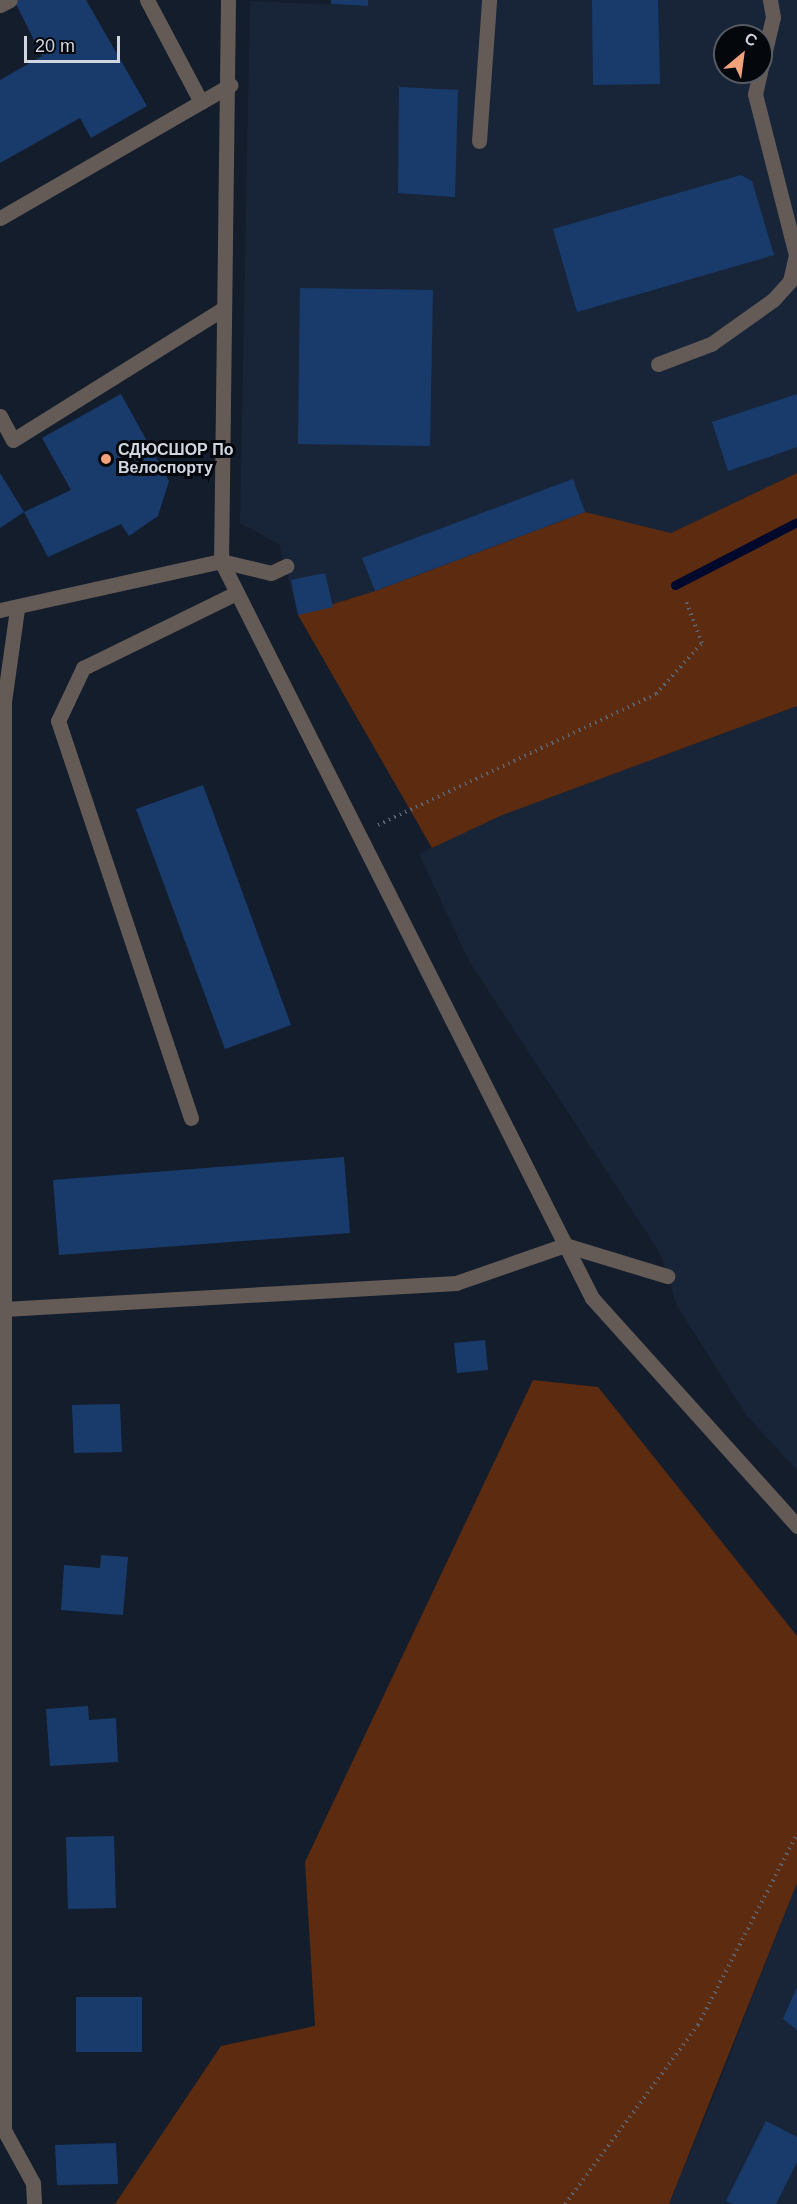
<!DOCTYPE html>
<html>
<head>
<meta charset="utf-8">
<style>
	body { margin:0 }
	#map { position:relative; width:797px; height:2204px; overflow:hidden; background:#141d2b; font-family:Arial,sans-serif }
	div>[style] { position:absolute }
	.built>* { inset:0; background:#182538 }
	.green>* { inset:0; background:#5d2b0f }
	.stream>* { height:9px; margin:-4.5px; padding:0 4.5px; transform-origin:4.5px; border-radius:4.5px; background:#00092b }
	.building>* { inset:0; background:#183b6c }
	.path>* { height:4px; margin-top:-2px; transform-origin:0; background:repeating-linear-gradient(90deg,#5b6470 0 1.5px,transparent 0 6px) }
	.lane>* { height:15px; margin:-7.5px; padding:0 7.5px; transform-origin:7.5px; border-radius:7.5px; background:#645b57 }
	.street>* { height:15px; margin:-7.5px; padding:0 7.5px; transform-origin:7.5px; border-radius:7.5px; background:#645b57 }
	.dots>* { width:16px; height:16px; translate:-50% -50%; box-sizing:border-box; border:3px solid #04080d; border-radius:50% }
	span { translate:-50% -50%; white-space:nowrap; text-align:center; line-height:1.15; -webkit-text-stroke:6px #04080d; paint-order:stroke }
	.poi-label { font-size:16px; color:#d0d7e1; font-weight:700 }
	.left { translate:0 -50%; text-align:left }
	.north { position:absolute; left:713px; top:24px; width:60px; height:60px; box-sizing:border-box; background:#04080d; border:2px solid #565b62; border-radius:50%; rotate:29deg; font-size:16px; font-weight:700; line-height:24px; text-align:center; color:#d0d7e1 }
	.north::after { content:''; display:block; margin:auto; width:21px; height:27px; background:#f1a27b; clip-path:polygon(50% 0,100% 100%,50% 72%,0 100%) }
	.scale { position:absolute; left:24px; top:36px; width:96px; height:27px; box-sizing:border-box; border:3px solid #d0d7e1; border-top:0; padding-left:8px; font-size:18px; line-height:21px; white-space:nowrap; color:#d0d7e1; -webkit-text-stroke:4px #04080d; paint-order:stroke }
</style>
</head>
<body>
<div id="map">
	<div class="built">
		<div style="clip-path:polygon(evenodd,368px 0,797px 0,797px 473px,671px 533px,585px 512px,375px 591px,298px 615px,279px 544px,240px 523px,250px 1px,368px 6px,368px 0,725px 36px,761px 36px,761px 72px,725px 72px,725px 36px)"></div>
		<div style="clip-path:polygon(797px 706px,797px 1470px,747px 1416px,677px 1306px,660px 1253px,469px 961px,419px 854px,486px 821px)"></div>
		<div style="clip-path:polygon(797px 1883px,797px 2204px,669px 2204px,715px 2093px)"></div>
	</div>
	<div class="green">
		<div style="clip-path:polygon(797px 473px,797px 706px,500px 816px,432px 848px,298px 615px,375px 591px,585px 512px,671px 533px)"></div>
		<div style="clip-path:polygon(533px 1380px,598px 1387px,797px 1636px,797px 1883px,669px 2204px,115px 2204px,221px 2046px,315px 2026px,305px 1862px)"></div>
	</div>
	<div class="stream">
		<div style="left:675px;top:585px;width:137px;rotate:-27.3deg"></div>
	</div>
	<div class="building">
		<div style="clip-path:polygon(14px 0,86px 0,147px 106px,91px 138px,80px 118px,0 163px,0 80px,42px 56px)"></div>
		<div style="clip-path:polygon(331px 0,368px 0,368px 6px,331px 4px)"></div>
		<div style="clip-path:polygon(592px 0,658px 0,660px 84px,593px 85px)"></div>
		<div style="clip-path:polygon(399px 87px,458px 90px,455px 197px,398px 193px)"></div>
		<div style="clip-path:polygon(741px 175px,752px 181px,774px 255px,577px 312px,553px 229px)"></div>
		<div style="clip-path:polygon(300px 288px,433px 290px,430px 446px,298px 444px)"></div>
		<div style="clip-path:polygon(121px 394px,169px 481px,158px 516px,129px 536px,121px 524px,48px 557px,24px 512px,71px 490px,42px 438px)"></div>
		<div style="clip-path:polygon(797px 394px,797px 447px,728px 471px,712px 422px)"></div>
		<div style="clip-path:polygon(0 473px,24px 512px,0 528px)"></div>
		<div style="clip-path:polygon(573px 479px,585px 512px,375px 591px,362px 558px)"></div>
		<div style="clip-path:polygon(325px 573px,333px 607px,298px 615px,291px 580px)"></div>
		<div style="clip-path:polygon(203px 785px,291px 1025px,225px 1049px,136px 809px)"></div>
		<div style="clip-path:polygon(344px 1157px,350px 1233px,59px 1255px,53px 1180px)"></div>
		<div style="clip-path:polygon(485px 1340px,488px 1370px,457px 1373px,454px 1343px)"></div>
		<div style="clip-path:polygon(120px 1404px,122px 1452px,74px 1453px,72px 1405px)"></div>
		<div style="clip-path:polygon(101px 1555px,128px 1557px,123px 1615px,61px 1610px,64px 1565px,100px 1568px)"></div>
		<div style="clip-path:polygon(88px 1706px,89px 1720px,116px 1718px,118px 1762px,50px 1766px,46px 1709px)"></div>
		<div style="clip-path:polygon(114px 1836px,116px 1908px,68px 1909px,66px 1837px)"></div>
		<div style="clip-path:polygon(797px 1987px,797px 2030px,783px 2019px)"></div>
		<div style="clip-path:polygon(76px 1997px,142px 1997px,142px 2052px,76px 2052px)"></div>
		<div style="clip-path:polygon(766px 2121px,797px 2137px,797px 2162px,776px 2204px,733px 2204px,726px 2201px)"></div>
		<div style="clip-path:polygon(116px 2143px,118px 2184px,57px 2185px,55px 2145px)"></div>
	</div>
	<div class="path">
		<div style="left:378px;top:825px;width:307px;rotate:-25.2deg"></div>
		<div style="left:656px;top:694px;width:69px;rotate:-48deg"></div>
		<div style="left:702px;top:643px;width:45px;rotate:-110.9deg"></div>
		<div style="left:565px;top:2204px;width:223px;rotate:-53.4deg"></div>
		<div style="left:698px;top:2025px;width:215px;rotate:-62.6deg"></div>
	</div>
	<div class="lane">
		<div style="left:147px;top:0;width:115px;rotate:62.1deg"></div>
		<div style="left:201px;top:102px;width:34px;rotate:-30deg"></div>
		<div style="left:0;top:5px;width:11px;rotate:-27deg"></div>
		<div style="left:761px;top:68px;width:52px;rotate:-76.8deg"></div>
		<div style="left:773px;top:17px;width:17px;rotate:-100deg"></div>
		<div style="left:479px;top:141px;width:141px;rotate:-85.9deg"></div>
		<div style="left:0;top:218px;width:232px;rotate:-30deg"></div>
		<div style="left:658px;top:364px;width:57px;rotate:-20.7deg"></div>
		<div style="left:711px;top:344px;width:76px;rotate:-35.4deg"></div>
		<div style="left:773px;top:300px;width:25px;rotate:-48deg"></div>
		<div style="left:790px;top:281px;width:27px;rotate:-77deg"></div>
		<div style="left:796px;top:255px;width:166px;rotate:-104.3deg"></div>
		<div style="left:755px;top:94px;width:23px;rotate:-77deg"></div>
		<div style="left:0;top:416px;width:27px;rotate:62deg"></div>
		<div style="left:13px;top:440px;width:248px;rotate:-32deg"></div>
		<div style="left:221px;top:561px;width:51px;rotate:13.5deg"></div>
		<div style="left:271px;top:573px;width:17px;rotate:-25deg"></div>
		<div style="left:191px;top:1118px;width:419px;rotate:-108.5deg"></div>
		<div style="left:58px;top:721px;width:59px;rotate:-64.7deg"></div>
		<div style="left:83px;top:668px;width:170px;rotate:-26.1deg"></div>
		<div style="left:4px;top:1309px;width:453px;rotate:-3.3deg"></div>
		<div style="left:456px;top:1283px;width:115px;rotate:-19.2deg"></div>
		<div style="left:565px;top:1245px;width:107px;rotate:16.9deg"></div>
	</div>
	<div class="street">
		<div style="left:228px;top:0;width:561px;rotate:90.71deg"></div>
		<div style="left:221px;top:561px;width:825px;rotate:63.28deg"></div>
		<div style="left:592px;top:1298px;width:307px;rotate:48deg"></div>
		<div style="left:17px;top:609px;width:93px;rotate:98deg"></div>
		<div style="left:4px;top:701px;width:1429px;rotate:90deg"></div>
		<div style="left:4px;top:2130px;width:60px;rotate:61.3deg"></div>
		<div style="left:33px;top:2183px;width:21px;rotate:87deg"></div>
		<div style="left:0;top:610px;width:226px;rotate:-12.5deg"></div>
	</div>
	<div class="dots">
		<div style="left:106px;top:459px;background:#f1a27b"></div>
	</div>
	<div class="poi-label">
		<span class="left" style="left:118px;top:459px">СДЮСШОР По<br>Велоспорту</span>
	</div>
	<div class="north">С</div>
	<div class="scale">20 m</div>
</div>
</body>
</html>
